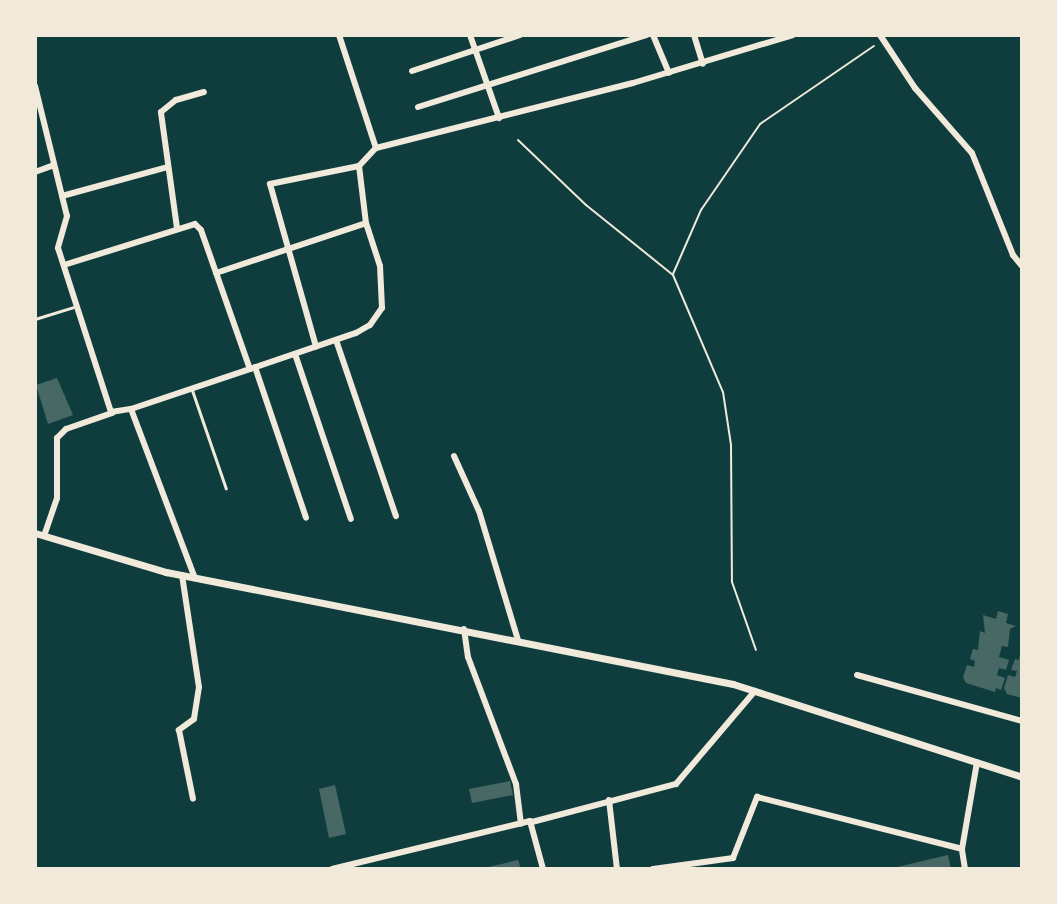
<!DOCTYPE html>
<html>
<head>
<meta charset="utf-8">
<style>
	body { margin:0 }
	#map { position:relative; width:1057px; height:904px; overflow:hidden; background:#0f3d3e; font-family:Barlow,sans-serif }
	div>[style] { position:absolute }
	.building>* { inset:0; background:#486865 }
	.path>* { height:2px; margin:-1px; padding:0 1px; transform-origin:1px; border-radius:1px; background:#f1e9da }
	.service>* { height:2.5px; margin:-1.25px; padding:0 1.25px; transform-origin:1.25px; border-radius:1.25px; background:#f1e9da }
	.minor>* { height:6px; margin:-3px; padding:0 3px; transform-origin:3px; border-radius:3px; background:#f1e9da }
	.tertiary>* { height:7px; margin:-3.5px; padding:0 3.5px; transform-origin:3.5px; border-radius:3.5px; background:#f1e9da }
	span { translate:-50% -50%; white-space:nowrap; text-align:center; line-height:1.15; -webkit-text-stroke:5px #f1e9da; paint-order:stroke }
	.frame { position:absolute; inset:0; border:37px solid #f1e9da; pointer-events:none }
</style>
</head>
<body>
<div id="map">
	<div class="building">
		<div style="clip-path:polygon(57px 378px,73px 415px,48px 424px,36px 385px)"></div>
		<div style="clip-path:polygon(998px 611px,1008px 614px,1006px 623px,1016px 626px,1010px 629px,1008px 647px,1002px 646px,999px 657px,1009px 660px,1006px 670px,999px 668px,997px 675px,1005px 678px,1001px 690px,996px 688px,995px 692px,966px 683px,963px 677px,967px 665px,974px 667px,975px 661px,970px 659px,973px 649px,978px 650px,980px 631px,985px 633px,983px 615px,996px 619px)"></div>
		<div style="clip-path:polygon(1022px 641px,1022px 698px,1007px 694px,1004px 688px,1008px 675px,1015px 677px,1017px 671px,1011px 670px,1015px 659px,1019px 660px)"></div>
		<div style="clip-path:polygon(510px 781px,513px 795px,472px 803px,469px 789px)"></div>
		<div style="clip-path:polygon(335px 785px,346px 834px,329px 838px,319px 789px)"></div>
		<div style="clip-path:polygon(948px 855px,951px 869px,893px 869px,893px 868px)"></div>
		<div style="clip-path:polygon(518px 860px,521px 869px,484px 869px,484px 868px)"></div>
	</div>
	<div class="path">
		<div style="left:518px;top:140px;width:94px;rotate:43.7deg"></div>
		<div style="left:586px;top:205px;width:112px;rotate:38.8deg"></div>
		<div style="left:673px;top:275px;width:127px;rotate:66.9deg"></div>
		<div style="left:723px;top:392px;width:54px;rotate:81.4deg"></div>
		<div style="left:731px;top:445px;width:137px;rotate:89.6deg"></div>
		<div style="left:732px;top:582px;width:72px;rotate:70.6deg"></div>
		<div style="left:673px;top:274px;width:70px;rotate:-66.4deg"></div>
		<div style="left:701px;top:210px;width:104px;rotate:-55.5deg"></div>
		<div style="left:760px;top:124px;width:138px;rotate:-34.4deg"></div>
	</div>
	<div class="service">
		<div style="left:35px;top:319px;width:44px;rotate:-17.2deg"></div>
		<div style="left:192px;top:389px;width:105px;rotate:71deg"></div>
	</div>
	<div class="minor">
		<div style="left:339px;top:35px;width:119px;rotate:71.9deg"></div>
		<div style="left:470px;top:35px;width:88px;rotate:70.7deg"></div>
		<div style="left:653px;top:35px;width:41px;rotate:67.2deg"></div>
		<div style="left:694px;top:35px;width:30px;rotate:73deg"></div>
		<div style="left:880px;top:35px;width:64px;rotate:56.6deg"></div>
		<div style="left:915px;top:88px;width:86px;rotate:48.8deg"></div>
		<div style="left:972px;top:153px;width:110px;rotate:68.1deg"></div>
		<div style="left:1013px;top:255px;width:14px;rotate:51deg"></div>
		<div style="left:412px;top:71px;width:114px;rotate:-18.4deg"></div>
		<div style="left:35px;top:86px;width:134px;rotate:76.2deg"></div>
		<div style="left:67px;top:216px;width:33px;rotate:106deg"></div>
		<div style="left:58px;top:248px;width:172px;rotate:72.1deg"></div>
		<div style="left:111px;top:412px;width:20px;rotate:-9deg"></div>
		<div style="left:131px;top:409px;width:178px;rotate:69.3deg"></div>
		<div style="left:418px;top:107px;width:240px;rotate:-17.5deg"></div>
		<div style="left:359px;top:166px;width:25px;rotate:-47deg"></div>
		<div style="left:376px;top:148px;width:265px;rotate:-14.2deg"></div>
		<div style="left:633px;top:83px;width:167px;rotate:-16.7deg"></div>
		<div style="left:35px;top:172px;width:20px;rotate:-20deg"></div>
		<div style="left:62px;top:196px;width:110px;rotate:-15.3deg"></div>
		<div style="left:177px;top:228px;width:117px;rotate:-97.9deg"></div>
		<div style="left:161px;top:112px;width:19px;rotate:-39deg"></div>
		<div style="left:176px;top:100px;width:29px;rotate:-16deg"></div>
		<div style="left:64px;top:265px;width:137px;rotate:-17.4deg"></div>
		<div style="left:195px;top:224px;width:8px;rotate:45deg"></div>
		<div style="left:201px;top:230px;width:147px;rotate:70.6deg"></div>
		<div style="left:216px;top:273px;width:158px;rotate:-18.4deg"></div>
		<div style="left:336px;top:340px;width:186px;rotate:71.2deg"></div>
		<div style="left:295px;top:354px;width:174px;rotate:71.3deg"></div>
		<div style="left:255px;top:367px;width:159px;rotate:71.3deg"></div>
		<div style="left:131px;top:409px;width:126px;rotate:-18.6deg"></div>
		<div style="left:250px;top:369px;width:112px;rotate:-18.8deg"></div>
		<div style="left:356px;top:333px;width:16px;rotate:-30deg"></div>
		<div style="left:370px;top:325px;width:21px;rotate:-55deg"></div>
		<div style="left:382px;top:308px;width:42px;rotate:-92.7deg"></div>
		<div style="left:380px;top:266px;width:45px;rotate:-108deg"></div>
		<div style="left:366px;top:223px;width:57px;rotate:-97deg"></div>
		<div style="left:359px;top:166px;width:91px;rotate:168.6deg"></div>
		<div style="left:270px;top:184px;width:169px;rotate:74.2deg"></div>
		<div style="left:454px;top:456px;width:60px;rotate:65.6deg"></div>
		<div style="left:479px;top:511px;width:135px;rotate:73.2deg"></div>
		<div style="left:44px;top:536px;width:40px;rotate:-71.1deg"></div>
		<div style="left:57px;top:498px;width:60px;rotate:-90deg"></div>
		<div style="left:57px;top:438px;width:13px;rotate:-45deg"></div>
		<div style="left:66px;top:429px;width:49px;rotate:-19.2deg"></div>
		<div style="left:182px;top:575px;width:113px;rotate:81.4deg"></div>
		<div style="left:199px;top:687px;width:32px;rotate:99deg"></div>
		<div style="left:194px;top:719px;width:19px;rotate:144deg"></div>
		<div style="left:179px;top:730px;width:70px;rotate:78.5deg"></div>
		<div style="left:464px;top:629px;width:28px;rotate:82deg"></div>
		<div style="left:468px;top:657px;width:136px;rotate:69.3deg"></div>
		<div style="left:516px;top:784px;width:40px;rotate:82.9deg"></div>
		<div style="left:857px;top:675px;width:171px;rotate:15.6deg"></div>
		<div style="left:609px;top:800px;width:69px;rotate:83.4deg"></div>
		<div style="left:532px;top:822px;width:149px;rotate:-14.8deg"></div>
		<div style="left:676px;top:784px;width:122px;rotate:-49.7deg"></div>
		<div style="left:332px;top:869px;width:204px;rotate:-13.6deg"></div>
		<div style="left:530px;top:821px;width:50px;rotate:74.8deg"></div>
		<div style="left:653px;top:869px;width:81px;rotate:-7.8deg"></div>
		<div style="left:733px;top:858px;width:66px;rotate:-68.5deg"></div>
		<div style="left:757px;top:797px;width:211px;rotate:14.2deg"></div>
		<div style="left:965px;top:869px;width:20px;rotate:-99deg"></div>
		<div style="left:962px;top:849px;width:88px;rotate:-80.2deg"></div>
	</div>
	<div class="tertiary">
		<div style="left:35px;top:533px;width:137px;rotate:16.6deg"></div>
		<div style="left:166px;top:572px;width:578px;rotate:11.17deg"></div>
		<div style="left:733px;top:684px;width:304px;rotate:17.8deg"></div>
	</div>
	<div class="frame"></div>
</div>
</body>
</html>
